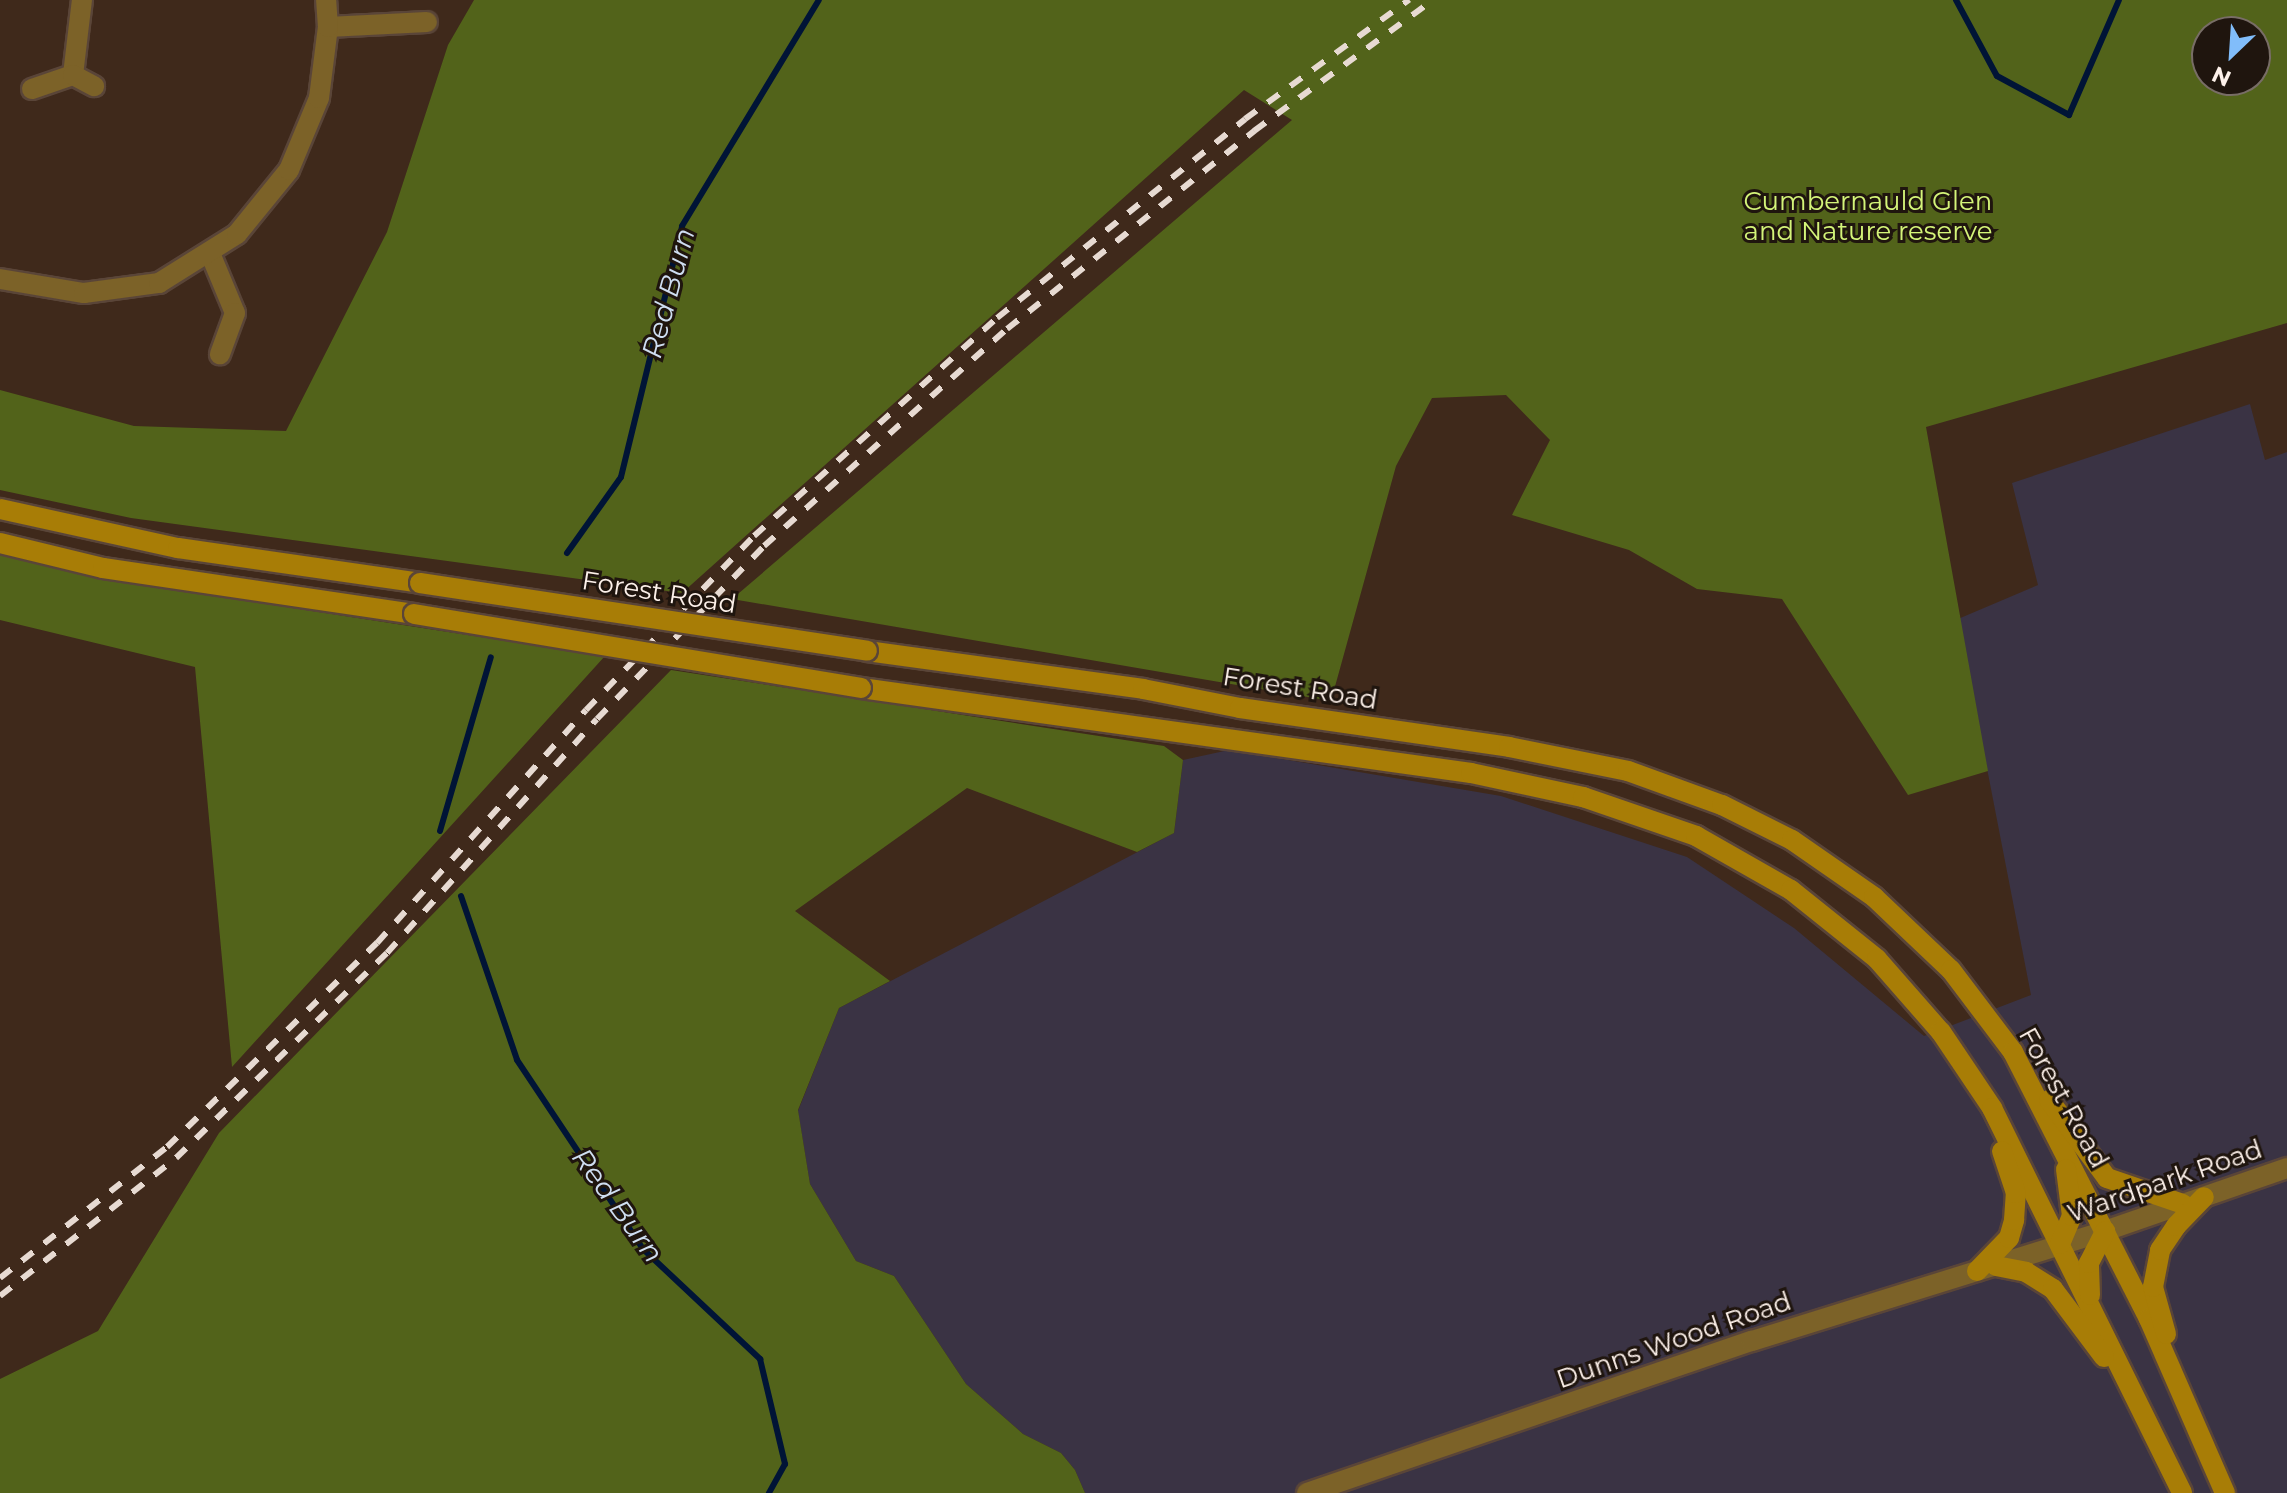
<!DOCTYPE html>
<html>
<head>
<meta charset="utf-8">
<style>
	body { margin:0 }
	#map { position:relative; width:2287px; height:1493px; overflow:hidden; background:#3f291b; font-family:Montserrat,sans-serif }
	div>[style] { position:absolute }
	.industrial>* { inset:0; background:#3a3344 }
	.forest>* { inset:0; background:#52631a }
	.stream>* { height:6px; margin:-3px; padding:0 3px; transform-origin:3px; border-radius:3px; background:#001436 }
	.roads { filter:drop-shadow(2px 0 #5a4538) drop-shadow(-2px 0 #5a4538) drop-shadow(0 2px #5a4538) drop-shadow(0 -2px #5a4538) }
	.street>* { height:20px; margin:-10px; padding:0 10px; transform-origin:10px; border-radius:10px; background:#7c6228 }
	.secondary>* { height:20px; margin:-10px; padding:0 10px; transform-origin:10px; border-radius:10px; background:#a87d06 }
	.rail>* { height:6px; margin-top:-3px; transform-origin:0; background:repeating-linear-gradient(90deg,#e7dad2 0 14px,transparent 0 28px) }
	.bridges { filter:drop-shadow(2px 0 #5a4538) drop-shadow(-2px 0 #5a4538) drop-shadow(0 2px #5a4538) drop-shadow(0 -2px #5a4538) }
	.secondary-bridge>* { height:20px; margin:-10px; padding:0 10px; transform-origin:10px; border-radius:10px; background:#a87d06 }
	span { translate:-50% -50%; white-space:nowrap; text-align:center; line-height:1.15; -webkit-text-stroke:6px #1f150e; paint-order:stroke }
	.park-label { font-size:26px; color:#d4f479 }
	.street-label { font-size:26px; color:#fdf1ea }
	.water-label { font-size:28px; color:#cfdef1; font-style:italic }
	.north { position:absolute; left:2191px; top:16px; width:80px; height:80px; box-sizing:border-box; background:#1f150e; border:2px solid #786d66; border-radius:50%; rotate:205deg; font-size:22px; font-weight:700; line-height:32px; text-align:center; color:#fdf1ea }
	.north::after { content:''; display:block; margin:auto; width:28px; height:36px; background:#81bdfa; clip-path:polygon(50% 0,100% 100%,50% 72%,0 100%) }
</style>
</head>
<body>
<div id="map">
	<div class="industrial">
		<div style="clip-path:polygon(2250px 404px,2265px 460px,2287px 452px,2287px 1493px,1085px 1493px,1075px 1470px,1061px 1453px,1023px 1434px,966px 1384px,894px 1276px,856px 1261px,810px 1184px,798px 1111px,839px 1008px,1174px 833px,1183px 760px,1229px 750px,1501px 796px,1687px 857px,1794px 928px,1924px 1036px,2031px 995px,1958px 619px,2038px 585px,2012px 483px)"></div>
	</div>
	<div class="forest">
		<div style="clip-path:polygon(evenodd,474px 0,2287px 0,2287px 323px,1926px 427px,1988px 771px,1908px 795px,1782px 599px,1697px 589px,1629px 550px,1512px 515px,1550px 440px,1506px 395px,1432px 398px,1396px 466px,1331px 701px,732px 599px,1292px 120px,1244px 90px,682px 593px,131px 518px,0 490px,0 390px,134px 426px,286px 431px,387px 232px,448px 45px,474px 0,2207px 32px,2255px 32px,2255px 80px,2207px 80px,2207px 32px)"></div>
		<div style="clip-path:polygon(0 550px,169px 589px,605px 656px,232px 1067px,195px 667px,0 620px)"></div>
		<div style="clip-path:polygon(671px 670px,1164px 746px,1183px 760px,1174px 833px,1137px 852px,967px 788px,795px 911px,890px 981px,839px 1008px,798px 1110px,810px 1184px,856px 1261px,894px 1276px,966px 1384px,1023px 1434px,1061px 1453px,1075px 1470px,1085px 1493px,0 1493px,0 1379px,98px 1331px,219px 1133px)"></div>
	</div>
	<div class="stream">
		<div style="left:1956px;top:0;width:86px;rotate:61.7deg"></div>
		<div style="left:1997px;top:76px;width:82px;rotate:28.4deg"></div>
		<div style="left:2069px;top:115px;width:125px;rotate:-66.5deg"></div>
		<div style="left:567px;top:553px;width:93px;rotate:-54.6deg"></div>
		<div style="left:621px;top:477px;width:258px;rotate:-76.3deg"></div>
		<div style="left:682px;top:226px;width:264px;rotate:-58.8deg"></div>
		<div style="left:440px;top:831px;width:181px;rotate:-73.7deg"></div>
		<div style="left:461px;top:896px;width:173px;rotate:71.1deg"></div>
		<div style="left:517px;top:1060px;width:227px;rotate:56.3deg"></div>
		<div style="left:643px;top:1249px;width:161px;rotate:43.2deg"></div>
		<div style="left:760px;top:1359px;width:108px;rotate:76.6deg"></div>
		<div style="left:785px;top:1464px;width:33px;rotate:119deg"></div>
	</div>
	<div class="roads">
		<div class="street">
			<div style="left:328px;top:27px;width:99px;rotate:-2.9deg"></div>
			<div style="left:73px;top:75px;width:76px;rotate:-83.2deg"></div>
			<div style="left:32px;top:89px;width:43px;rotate:-18.9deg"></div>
			<div style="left:73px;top:75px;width:24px;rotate:28deg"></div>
			<div style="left:210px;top:253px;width:65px;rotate:67.4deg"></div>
			<div style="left:235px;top:313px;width:44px;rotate:110.1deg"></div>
			<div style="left:0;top:279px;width:85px;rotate:9.5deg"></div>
			<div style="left:84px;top:293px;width:76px;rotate:-7.6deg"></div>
			<div style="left:159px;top:283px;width:92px;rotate:-32.1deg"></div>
			<div style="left:237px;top:234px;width:82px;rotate:-50.9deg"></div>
			<div style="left:289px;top:170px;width:78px;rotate:-67.4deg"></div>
			<div style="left:319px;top:98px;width:72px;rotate:-82.8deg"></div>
			<div style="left:328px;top:27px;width:27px;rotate:-94deg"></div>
			<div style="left:1307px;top:1493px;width:470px;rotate:-18.9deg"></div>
			<div style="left:1752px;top:1341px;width:370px;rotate:-17.3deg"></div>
			<div style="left:2105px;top:1231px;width:193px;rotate:-19.1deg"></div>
		</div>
		<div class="secondary">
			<div style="left:0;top:509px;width:182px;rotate:12.4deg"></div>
			<div style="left:178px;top:548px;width:245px;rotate:8.2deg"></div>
			<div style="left:0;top:543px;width:106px;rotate:13.6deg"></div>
			<div style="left:103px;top:568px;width:314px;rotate:8.4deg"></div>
			<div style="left:867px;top:651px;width:279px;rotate:7.8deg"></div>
			<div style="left:1143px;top:689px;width:99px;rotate:11.1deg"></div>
			<div style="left:1240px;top:708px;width:272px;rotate:8.2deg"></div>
			<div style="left:1509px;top:747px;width:121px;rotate:11.4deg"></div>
			<div style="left:1628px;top:771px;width:100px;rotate:19.9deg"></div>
			<div style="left:1722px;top:805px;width:78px;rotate:26.6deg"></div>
			<div style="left:1792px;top:840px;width:100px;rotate:34.8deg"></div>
			<div style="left:1874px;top:897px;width:106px;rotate:43.5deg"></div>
			<div style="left:1951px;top:970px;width:103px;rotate:52.9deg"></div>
			<div style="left:2013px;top:1052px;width:300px;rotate:63deg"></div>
			<div style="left:2149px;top:1319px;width:190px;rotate:66.4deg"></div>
			<div style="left:861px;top:688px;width:616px;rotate:7.93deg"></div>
			<div style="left:1471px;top:773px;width:115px;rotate:12.1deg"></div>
			<div style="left:1583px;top:797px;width:120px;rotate:19deg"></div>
			<div style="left:1696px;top:836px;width:109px;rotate:29.6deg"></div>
			<div style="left:1791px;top:890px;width:110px;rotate:38.7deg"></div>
			<div style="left:1877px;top:959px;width:97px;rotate:48.8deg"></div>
			<div style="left:1941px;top:1032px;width:92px;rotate:56.1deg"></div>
			<div style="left:1992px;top:1108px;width:429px;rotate:63.7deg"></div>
			<div style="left:2049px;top:1100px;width:97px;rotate:53.4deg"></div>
			<div style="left:2107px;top:1178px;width:80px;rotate:18.9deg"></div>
			<div style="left:2060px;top:1244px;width:30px;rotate:-67deg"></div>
			<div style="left:2072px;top:1216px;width:47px;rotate:-97.3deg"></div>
			<div style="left:1996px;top:1266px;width:31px;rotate:11deg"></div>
			<div style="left:2026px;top:1272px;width:32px;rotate:32deg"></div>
			<div style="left:2053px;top:1289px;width:85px;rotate:53.1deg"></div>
			<div style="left:1977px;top:1271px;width:46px;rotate:-45.9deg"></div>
			<div style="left:2009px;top:1238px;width:19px;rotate:-74deg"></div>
			<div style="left:2014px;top:1220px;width:27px;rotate:-86deg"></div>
			<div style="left:2016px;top:1193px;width:44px;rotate:-108.4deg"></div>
			<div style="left:2090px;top:1295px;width:32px;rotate:-92deg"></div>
			<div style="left:2089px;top:1263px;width:36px;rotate:-63deg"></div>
			<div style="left:2166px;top:1334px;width:49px;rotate:-105.5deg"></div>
			<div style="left:2153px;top:1287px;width:38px;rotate:-79deg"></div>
			<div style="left:2160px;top:1250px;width:29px;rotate:-56deg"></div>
			<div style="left:2176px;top:1226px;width:40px;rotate:-46deg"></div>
		</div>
	</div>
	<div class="rail">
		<div style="left:0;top:1278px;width:212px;rotate:-38.1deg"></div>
		<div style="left:167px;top:1147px;width:293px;rotate:-44.2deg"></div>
		<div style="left:377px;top:943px;width:313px;rotate:-48.1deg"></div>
		<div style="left:586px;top:710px;width:242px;rotate:-46deg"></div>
		<div style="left:754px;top:536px;width:326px;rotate:-41.9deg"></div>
		<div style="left:997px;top:318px;width:318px;rotate:-38.7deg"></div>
		<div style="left:1245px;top:119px;width:203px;rotate:-36deg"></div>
		<div style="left:0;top:1296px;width:224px;rotate:-38.1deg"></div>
		<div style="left:176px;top:1158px;width:294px;rotate:-44.2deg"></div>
		<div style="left:387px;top:953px;width:314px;rotate:-48.1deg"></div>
		<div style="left:597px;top:719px;width:240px;rotate:-46deg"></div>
		<div style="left:764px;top:546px;width:326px;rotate:-41.8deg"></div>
		<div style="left:1007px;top:329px;width:317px;rotate:-38.7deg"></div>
		<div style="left:1254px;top:131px;width:222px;rotate:-36.2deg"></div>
	</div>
	<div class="bridges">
		<div class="secondary-bridge">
			<div style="left:420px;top:583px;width:452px;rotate:8.6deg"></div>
			<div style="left:414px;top:614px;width:453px;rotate:9.4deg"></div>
		</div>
	</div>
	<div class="park-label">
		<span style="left:1868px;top:217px">Cumbernauld Glen<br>and Nature reserve</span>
	</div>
	<div class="street-label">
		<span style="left:659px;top:593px;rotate:9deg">Forest Road</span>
		<span style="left:1300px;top:689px;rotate:9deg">Forest Road</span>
		<span style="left:2063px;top:1098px;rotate:61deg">Forest Road</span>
		<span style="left:2165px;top:1182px;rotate:-19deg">Wardpark Road</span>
		<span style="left:1674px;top:1341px;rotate:-19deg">Dunns Wood Road</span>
	</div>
	<div class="water-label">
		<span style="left:668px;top:293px;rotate:-75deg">Red Burn</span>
		<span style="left:618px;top:1205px;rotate:54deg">Red Burn</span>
	</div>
	<div class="north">N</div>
</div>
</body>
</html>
